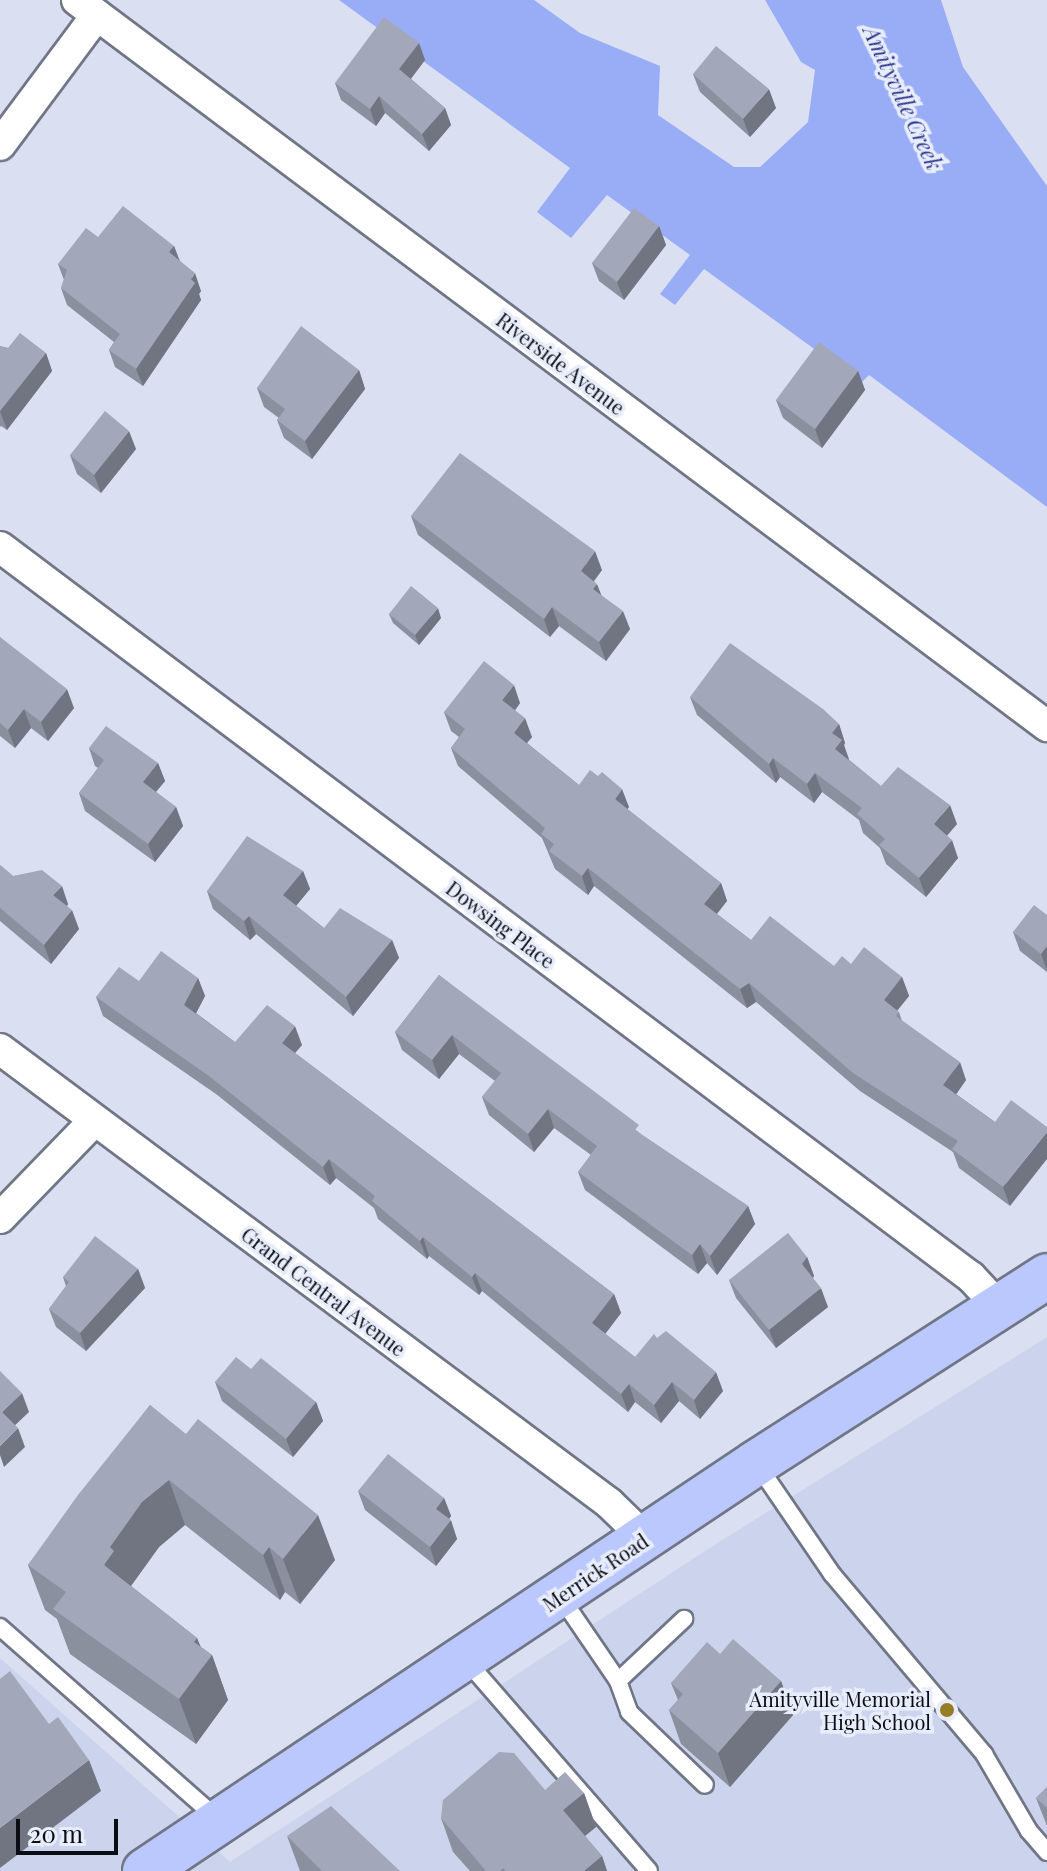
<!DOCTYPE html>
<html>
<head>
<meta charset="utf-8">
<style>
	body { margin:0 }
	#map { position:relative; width:1047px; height:1871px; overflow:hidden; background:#dae0f2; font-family:"Playfair Display",serif }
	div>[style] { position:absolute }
	.built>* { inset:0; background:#ccd4ed }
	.water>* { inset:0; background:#99adf7 }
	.roads { filter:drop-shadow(2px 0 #717686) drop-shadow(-2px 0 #717686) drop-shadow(0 2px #717686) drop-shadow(0 -2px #717686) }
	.lane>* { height:16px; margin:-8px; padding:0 8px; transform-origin:8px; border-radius:8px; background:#fff }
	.street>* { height:30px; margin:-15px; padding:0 15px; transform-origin:15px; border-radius:15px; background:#fff }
	.primary>* { height:44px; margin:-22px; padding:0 22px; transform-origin:22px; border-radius:22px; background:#bbc8fe }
	.wall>* { inset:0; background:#8b909f }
	.shaded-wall>* { inset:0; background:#717582 }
	.building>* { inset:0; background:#a2a7b9 }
	.dots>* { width:22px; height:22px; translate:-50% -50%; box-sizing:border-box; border:4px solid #e8edfc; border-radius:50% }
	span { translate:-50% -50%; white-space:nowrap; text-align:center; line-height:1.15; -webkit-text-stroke:7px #e8edfc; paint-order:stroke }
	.street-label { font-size:20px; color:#0b0d13 }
	.poi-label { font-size:20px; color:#0b0d13 }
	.right { translate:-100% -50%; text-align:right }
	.water-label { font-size:22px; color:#2b358a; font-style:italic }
	.scale { position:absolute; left:16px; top:1819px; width:102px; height:36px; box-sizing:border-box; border:4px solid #0b0d13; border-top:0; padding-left:10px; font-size:24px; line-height:28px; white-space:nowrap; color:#0b0d13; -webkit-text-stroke:6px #e8edfc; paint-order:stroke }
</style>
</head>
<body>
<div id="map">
	<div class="built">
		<div style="clip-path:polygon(1047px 1337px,1047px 1871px,0 1871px,0 1658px,230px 1862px,708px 1549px)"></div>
	</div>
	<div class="water">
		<div style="clip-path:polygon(339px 0,534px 0,580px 33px,660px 66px,658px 115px,734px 167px,760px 167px,808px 122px,815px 70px,801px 62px,765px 0,941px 0,963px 67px,1047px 186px,1047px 507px,869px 375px,861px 383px,704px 269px,675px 305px,660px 294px,690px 255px,607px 195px,571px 238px,537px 212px,570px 168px)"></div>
	</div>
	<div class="roads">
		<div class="lane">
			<div style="left:757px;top:1464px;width:133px;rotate:55.7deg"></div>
			<div style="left:832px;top:1574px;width:236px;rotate:49.8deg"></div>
			<div style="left:984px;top:1754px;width:89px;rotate:59.7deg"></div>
			<div style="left:1029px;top:1831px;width:28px;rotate:49deg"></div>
			<div style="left:560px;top:1596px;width:103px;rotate:55.7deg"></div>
			<div style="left:618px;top:1681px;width:91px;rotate:-43.2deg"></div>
			<div style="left:0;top:1627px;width:290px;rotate:41.4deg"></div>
			<div style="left:464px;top:1658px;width:282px;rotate:49deg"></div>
			<div style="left:618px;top:1681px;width:33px;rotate:70deg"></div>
			<div style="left:629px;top:1712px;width:105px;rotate:43.8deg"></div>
		</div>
		<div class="street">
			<div style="left:77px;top:0;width:1212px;rotate:36.81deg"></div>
			<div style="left:0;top:145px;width:162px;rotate:-53.3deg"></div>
			<div style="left:0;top:547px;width:1215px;rotate:36.94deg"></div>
			<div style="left:971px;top:1277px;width:38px;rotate:47deg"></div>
			<div style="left:0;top:1049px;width:760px;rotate:36.7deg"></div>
			<div style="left:609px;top:1503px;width:50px;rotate:44.2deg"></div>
			<div style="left:0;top:1218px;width:135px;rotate:-45.9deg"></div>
		</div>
		<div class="primary">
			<div style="left:145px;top:1871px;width:735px;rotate:-33.73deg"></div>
			<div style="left:756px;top:1463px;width:346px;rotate:-32.7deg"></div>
		</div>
	</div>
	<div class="wall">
		<div style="clip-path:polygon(419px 43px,425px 60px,411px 79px,445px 108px,451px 125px,429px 151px,385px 113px,376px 126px,341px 100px,335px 83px)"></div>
		<div style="clip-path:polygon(693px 74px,776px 108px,750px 137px,700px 92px)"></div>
		<div style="clip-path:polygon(659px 226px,666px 245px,624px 300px,599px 281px,592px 263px)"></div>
		<div style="clip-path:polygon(98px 237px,174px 246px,180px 261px,201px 291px,199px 294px,201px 300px,143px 386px,115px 367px,109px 350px,114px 342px,67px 305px,61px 288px,64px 280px,58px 264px)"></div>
		<div style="clip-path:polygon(0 346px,8px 348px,46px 353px,52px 371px,7px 430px,1px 426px,0 427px)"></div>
		<div style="clip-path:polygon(359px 370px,365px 389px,312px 459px,284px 438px,277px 420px,279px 418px,264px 407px,257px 388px)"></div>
		<div style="clip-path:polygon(858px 371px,865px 390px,822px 448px,783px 418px,776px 400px)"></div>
		<div style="clip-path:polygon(136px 449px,101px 493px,77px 474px,70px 455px)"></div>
		<div style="clip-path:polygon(411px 516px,602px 570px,594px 581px,601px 595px,630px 629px,606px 661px,559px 626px,550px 637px,418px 535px)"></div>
		<div style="clip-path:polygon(389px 614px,441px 618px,419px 645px,393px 623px)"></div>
		<div style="clip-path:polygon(0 637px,74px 708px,48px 741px,31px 728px,15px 748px,0 736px)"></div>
		<div style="clip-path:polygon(690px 697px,839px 724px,845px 743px,844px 745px,848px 759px,881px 786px,957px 824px,947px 836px,958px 858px,926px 897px,886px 864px,880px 848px,863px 833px,859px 820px,822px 792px,814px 803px,780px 777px,776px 783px,697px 715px)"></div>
		<div style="clip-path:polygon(520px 703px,515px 710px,532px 737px,527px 743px,579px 785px,629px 807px,627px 809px,721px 883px,727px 901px,717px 914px,751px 940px,834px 966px,851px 964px,902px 977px,909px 996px,897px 1011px,899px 1012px,902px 1021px,966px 1080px,956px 1094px,995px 1122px,1010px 1206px,959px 1168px,953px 1152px,860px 1091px,756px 1002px,747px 1008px,594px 886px,588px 895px,555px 869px,542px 838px,458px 766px,451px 748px,459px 737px,451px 731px,444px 712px)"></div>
		<div style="clip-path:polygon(89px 748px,158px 763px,165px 781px,156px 792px,176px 807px,183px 826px,155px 862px,85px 811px,79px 793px,98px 768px,95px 766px)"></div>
		<div style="clip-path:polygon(0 865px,13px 876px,68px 904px,67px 906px,79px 929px,51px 964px,0 921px)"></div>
		<div style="clip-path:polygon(303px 871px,310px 889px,296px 906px,324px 928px,392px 940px,399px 958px,353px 1016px,256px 934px,250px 940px,213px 909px,207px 891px)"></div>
		<div style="clip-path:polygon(1047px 915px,1047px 972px,1020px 951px,1013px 932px)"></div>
		<div style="clip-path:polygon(439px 975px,642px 1135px,748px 1206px,755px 1224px,717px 1275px,707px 1263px,698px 1274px,585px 1190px,578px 1172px,591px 1155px,554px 1128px,534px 1152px,489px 1115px,482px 1097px,495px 1081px,459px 1054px,439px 1079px,402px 1050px,395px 1032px)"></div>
		<div style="clip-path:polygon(198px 978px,205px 996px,196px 1013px,235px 1042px,302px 1045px,295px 1053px,614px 1294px,621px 1313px,605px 1334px,635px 1357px,723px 1391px,700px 1419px,679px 1401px,661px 1423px,635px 1402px,628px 1412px,482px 1291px,479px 1295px,429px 1256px,427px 1259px,378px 1219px,374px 1208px,336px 1178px,330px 1185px,216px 1094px,103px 1016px,96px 997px,139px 981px)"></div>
		<div style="clip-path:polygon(807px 1257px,814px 1276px,813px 1278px,828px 1307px,776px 1348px,736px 1298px,729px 1280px)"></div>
		<div style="clip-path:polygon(138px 1269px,145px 1288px,86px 1351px,56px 1327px,49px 1309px,66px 1286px,63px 1277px)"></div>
		<div style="clip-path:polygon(251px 1369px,316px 1402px,323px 1421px,293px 1457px,222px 1401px,215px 1382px)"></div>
		<div style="clip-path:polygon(150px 1405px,335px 1560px,300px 1604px,285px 1592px,280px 1600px,185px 1525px,159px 1547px,131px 1586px,197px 1638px,201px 1647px,212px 1655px,228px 1700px,196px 1744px,70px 1654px,57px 1619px,45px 1610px,28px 1565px)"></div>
		<div style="clip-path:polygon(358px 1491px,444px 1498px,451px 1516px,449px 1519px,457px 1539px,436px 1566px,365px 1510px)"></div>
		<div style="clip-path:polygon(720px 1654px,781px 1681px,793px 1715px,730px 1787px,681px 1744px,669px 1710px,678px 1700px,671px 1683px)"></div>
		<div style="clip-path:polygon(1047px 1787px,1047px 1826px,1036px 1798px)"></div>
		<div style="clip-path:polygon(545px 1790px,584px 1793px,596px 1827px,585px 1836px,602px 1856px,607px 1871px,470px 1871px,453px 1852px,441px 1818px)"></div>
		<div style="clip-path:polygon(287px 1836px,400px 1871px,300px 1871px)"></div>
	</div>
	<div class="shaded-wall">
		<div style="clip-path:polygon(419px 43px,425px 60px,405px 86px,399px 69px)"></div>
		<div style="clip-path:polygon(769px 89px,776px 108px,750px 137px,743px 119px)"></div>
		<div style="clip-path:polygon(379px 96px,385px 113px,376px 126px,370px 109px)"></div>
		<div style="clip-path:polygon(445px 108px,451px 125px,429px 151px,422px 134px)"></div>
		<div style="clip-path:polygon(659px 226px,666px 245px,624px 300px,617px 282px)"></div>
		<div style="clip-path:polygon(174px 246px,180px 263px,169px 252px)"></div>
		<div style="clip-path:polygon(195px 273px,201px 291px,199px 294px,201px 300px,143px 386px,136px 369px)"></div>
		<div style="clip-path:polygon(46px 353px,52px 371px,7px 430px,0 411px)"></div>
		<div style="clip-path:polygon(359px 370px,365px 389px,312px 459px,305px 441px)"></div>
		<div style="clip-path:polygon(858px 371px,865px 390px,822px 448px,815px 429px)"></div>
		<div style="clip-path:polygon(129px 431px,136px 449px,101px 493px,94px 475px)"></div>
		<div style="clip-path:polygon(595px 551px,602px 570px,588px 589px,581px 571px)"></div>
		<div style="clip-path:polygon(597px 584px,604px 602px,593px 589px)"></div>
		<div style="clip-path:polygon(552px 607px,559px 626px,550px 637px,544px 619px)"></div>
		<div style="clip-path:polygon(438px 608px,441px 618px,419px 645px,415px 635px)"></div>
		<div style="clip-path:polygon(623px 611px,630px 629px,606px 661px,599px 642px)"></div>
		<div style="clip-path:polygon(514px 685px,520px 703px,509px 719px,502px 700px)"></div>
		<div style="clip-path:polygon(67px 689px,74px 708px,48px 741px,41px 722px)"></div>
		<div style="clip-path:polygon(24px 709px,31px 728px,15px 748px,8px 730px)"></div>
		<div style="clip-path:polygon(525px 718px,532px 737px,520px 751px,514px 733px)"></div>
		<div style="clip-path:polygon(839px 724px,845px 743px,844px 745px,849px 759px,842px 768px,835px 749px,832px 733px)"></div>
		<div style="clip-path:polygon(773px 758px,780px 777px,776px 783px,769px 764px)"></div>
		<div style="clip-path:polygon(158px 763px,165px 781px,149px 800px,143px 782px)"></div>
		<div style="clip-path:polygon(815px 773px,822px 792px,814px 803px,807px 784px)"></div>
		<div style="clip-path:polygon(622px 789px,629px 807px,621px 818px,615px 799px)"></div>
		<div style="clip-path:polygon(950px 805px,957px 824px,940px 843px,934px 824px)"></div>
		<div style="clip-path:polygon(176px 807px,183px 826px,155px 862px,148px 844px)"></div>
		<div style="clip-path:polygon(952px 840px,958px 858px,926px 897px,919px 878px)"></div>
		<div style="clip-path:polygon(588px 868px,594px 886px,588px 895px,582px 876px)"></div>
		<div style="clip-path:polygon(303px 871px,310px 889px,290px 913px,283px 895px)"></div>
		<div style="clip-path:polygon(721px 883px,727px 901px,710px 922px,704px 904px)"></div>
		<div style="clip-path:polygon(62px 886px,68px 904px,60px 914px,53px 895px)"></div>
		<div style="clip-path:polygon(72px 910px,79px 929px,51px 964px,44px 945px)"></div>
		<div style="clip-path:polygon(249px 916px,256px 934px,250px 940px,244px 921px)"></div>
		<div style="clip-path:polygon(392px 940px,399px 958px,353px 1016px,346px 997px)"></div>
		<div style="clip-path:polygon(1047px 946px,1047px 970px,1041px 954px)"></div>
		<div style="clip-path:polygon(902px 977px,909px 996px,891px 1018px,884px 1000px)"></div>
		<div style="clip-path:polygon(198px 978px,205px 996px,191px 1023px,184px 1005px)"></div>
		<div style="clip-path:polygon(749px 983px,756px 1002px,747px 1008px,740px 989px)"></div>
		<div style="clip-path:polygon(295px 1026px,302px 1045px,288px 1061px,282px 1043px)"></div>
		<div style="clip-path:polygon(452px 1035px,459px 1054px,439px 1079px,432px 1060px)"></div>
		<div style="clip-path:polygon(960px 1062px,966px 1080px,950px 1103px,943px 1085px)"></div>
		<div style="clip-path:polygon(548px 1109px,554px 1128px,534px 1152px,528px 1134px)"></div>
		<div style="clip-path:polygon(1047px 1132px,1047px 1159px,1010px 1206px,1003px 1187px)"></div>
		<div style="clip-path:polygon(329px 1159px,336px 1178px,330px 1185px,323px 1167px)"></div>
		<div style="clip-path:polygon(748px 1206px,755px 1224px,717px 1275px,710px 1256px)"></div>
		<div style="clip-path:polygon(423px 1237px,429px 1256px,427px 1259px,420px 1241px)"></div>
		<div style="clip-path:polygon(700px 1244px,707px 1263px,698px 1274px,692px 1255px)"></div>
		<div style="clip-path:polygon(807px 1257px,814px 1276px,809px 1283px,802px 1264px)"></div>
		<div style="clip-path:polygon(138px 1269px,145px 1288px,86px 1351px,80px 1333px)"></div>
		<div style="clip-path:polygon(475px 1273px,482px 1291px,479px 1295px,472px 1277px)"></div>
		<div style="clip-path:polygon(821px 1288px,828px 1307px,776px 1348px,769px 1330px)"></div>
		<div style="clip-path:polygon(614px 1294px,621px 1313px,599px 1342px,592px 1323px)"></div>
		<div style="clip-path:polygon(716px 1372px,723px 1391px,700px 1419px,694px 1400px)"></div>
		<div style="clip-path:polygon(672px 1382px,679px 1401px,661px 1423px,654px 1405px)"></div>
		<div style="clip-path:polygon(629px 1384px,635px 1402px,628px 1412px,621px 1394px)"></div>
		<div style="clip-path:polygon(22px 1393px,29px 1412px,9px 1431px,2px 1412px)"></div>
		<div style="clip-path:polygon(316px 1402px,323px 1421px,293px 1457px,286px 1439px)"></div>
		<div style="clip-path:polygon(18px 1428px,25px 1447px,4px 1467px,0 1455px,0 1446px)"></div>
		<div style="clip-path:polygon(169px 1480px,185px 1525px,159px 1547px,128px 1590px,104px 1565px,110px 1547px,142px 1502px)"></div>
		<div style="clip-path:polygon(444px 1498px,451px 1516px,443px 1527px,436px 1509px)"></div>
		<div style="clip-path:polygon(318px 1515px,335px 1560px,300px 1604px,283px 1559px)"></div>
		<div style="clip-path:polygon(451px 1520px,457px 1539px,436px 1566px,430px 1547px)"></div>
		<div style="clip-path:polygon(269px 1547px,285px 1592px,280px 1600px,263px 1555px)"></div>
		<div style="clip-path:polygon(197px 1638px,206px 1663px,212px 1655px,228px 1700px,196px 1744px,179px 1699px,194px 1642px)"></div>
		<div style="clip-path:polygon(781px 1681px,793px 1715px,730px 1787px,718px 1753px)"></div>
		<div style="clip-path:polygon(89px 1760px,101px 1791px,0 1868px,0 1828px)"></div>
		<div style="clip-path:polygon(584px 1793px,596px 1827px,575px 1844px,563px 1810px)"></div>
		<div style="clip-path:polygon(602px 1856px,607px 1871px,584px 1871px)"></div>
	</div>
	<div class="building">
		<div style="clip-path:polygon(384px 17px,419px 43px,399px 69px,445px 108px,422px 134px,379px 96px,370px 109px,335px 83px)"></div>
		<div style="clip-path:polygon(716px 46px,769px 89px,743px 119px,693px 74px)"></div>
		<div style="clip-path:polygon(123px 206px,174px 246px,169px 252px,195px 273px,191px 279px,195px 283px,136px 369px,109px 350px,120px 334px,61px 288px,67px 270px,58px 264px,86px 228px,98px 237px)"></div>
		<div style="clip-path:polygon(634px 208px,659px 226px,617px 282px,592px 263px)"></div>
		<div style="clip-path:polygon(301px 326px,359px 370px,305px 441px,277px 420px,285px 409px,257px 388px)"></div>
		<div style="clip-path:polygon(20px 333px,46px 353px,0 411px,0 346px,8px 348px)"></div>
		<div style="clip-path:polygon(819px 342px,858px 371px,815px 429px,776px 400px)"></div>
		<div style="clip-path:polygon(105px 411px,129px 431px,94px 475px,70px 455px)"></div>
		<div style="clip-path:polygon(460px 453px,595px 551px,581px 571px,597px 584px,593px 589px,623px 611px,599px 642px,552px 607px,544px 619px,411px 516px)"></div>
		<div style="clip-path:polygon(411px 586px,438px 608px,415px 635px,389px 614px)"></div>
		<div style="clip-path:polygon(0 637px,67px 689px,41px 722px,24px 709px,8px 730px,0 723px)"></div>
		<div style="clip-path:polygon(730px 643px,823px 709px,839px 724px,832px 733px,842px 740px,835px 749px,881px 786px,898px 767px,950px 805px,934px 824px,952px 840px,919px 878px,879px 845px,885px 839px,857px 814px,862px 808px,815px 773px,807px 784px,773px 758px,769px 764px,690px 697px)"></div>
		<div style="clip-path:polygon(484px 661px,514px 685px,502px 700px,525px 718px,514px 733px,579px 785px,590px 770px,598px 776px,602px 772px,622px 789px,615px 799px,721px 883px,704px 904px,751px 940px,770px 916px,834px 966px,842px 956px,851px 964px,864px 947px,902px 977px,884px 1000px,899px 1012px,896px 1016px,960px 1062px,943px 1085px,995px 1122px,1011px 1100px,1047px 1127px,1047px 1132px,1003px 1187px,952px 1149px,958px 1141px,853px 1073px,749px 983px,740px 989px,588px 868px,582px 876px,549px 851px,554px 844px,541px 834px,545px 828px,451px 748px,465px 729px,444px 712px)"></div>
		<div style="clip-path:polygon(106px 726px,158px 763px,143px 782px,176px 807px,148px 844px,79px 793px,104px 760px,89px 748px)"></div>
		<div style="clip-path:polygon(247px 836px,303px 871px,283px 895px,324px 928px,340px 908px,392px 940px,346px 997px,249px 916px,244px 921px,207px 891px)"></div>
		<div style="clip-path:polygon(0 865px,13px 876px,42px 870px,62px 886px,53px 895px,72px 910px,44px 945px,0 908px)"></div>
		<div style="clip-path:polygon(1034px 905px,1047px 915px,1047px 946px,1041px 954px,1013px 932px)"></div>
		<div style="clip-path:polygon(161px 951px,198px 978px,184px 1005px,235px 1042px,267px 1005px,295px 1026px,282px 1043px,614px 1294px,592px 1323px,635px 1357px,654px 1334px,657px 1338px,666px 1331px,716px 1372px,694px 1400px,672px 1382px,654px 1405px,629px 1384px,621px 1394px,475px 1273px,472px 1277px,423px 1237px,420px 1241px,372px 1201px,375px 1196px,329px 1159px,323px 1167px,209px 1076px,96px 997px,119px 967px,139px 981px)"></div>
		<div style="clip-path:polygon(439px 975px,639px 1125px,635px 1130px,748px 1206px,710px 1256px,700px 1244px,692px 1255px,578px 1172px,597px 1146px,548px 1109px,528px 1134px,482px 1097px,501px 1073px,452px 1035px,432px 1060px,395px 1032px)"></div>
		<div style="clip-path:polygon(788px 1233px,807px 1257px,802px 1264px,821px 1288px,769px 1330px,729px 1280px)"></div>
		<div style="clip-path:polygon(95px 1236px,138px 1269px,80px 1333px,49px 1309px,69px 1282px,63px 1277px)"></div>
		<div style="clip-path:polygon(236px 1357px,251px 1369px,261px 1358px,316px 1402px,286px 1439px,215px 1382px)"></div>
		<div style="clip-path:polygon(0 1371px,22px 1393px,2px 1412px,18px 1428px,0 1446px)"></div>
		<div style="clip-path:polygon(150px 1405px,186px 1434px,198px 1419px,318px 1515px,283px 1559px,269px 1547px,263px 1555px,169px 1480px,142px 1502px,110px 1547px,114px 1551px,104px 1565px,197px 1638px,194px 1642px,212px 1655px,179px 1699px,53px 1609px,66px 1592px,28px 1565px,78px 1495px)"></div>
		<div style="clip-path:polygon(388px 1454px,444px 1498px,436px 1509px,451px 1520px,430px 1547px,358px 1491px)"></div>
		<div style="clip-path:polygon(733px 1639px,781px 1681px,718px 1753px,669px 1710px,683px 1694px,671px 1683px,707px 1642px,720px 1654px)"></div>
		<div style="clip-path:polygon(10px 1671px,49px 1724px,58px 1717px,89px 1760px,0 1828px,0 1679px)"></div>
		<div style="clip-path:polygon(499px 1752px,514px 1753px,545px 1790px,565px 1772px,584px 1793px,563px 1810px,602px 1856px,584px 1871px,506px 1871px,503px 1868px,500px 1871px,486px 1871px,441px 1818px,443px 1800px)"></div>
		<div style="clip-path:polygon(1047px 1787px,1047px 1808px,1036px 1798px)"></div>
		<div style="clip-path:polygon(331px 1806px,400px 1871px,322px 1871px,287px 1836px)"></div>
	</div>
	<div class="dots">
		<div style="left:947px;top:1710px;background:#967c24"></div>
	</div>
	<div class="street-label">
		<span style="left:561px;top:363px;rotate:37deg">Riverside Avenue</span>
		<span style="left:501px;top:924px;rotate:37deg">Dowsing Place</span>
		<span style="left:324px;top:1291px;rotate:37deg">Grand Central Avenue</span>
		<span style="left:595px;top:1572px;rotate:-34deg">Merrick Road</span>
	</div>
	<div class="poi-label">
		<span class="right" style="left:931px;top:1710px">Amityville Memorial<br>High School</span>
	</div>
	<div class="water-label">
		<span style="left:903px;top:98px;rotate:65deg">Amityville Creek</span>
	</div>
	<div class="scale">20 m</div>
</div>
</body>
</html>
